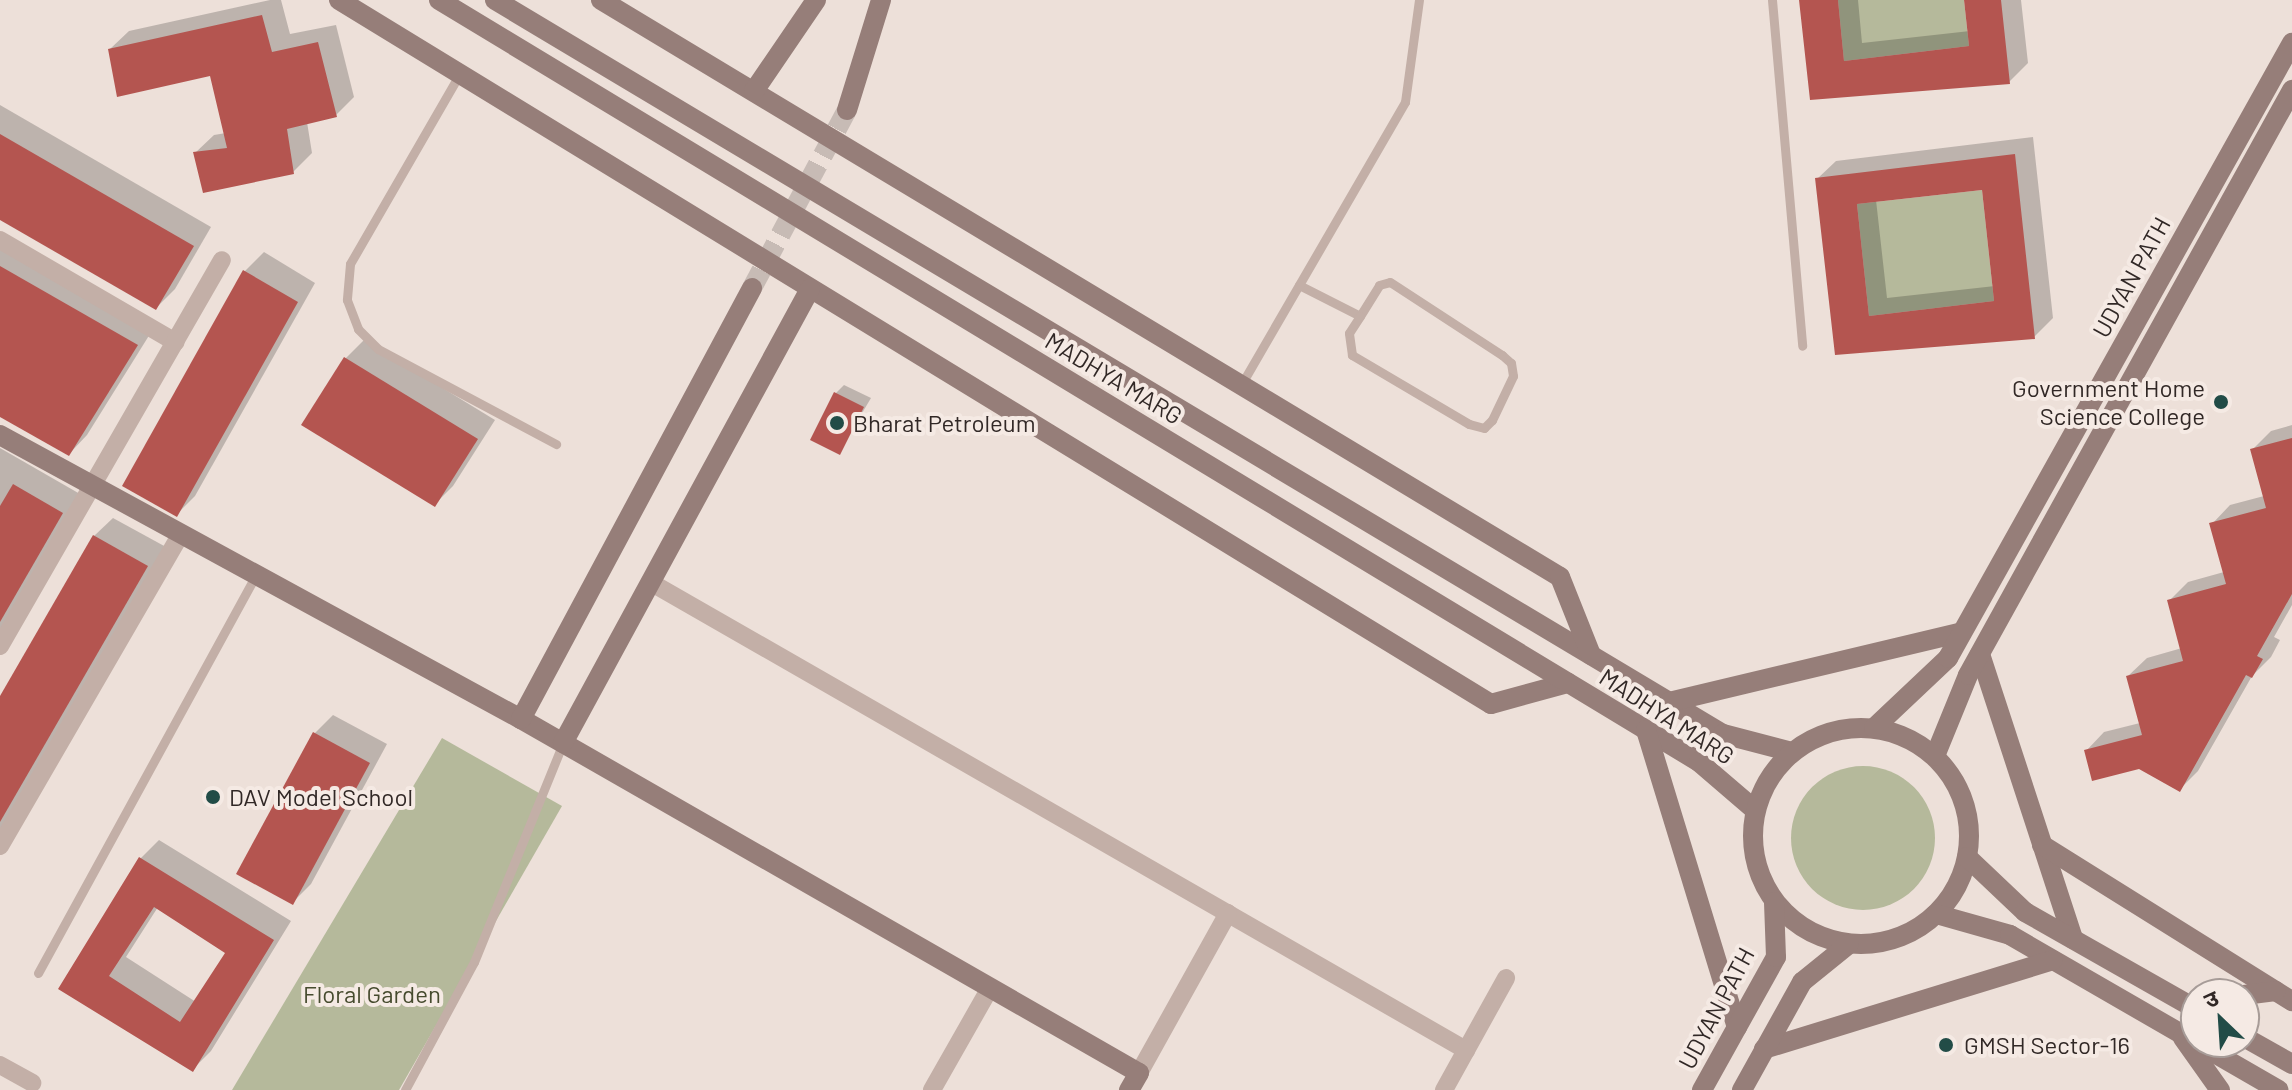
<!DOCTYPE html>
<html>
<head>
<meta charset="utf-8">
<style>
	body { margin:0 }
	#map { position:relative; width:2292px; height:1090px; overflow:hidden; background:#ede0d9; font-family:Barlow,"Noto Sans Devanagari",sans-serif }
	div>[style] { position:absolute }
	.green>* { inset:0; background:#b5b99b }
	.round { border-radius:50% }
	.shadow>* { inset:0; background:#0003 }
	.building>* { inset:0; background:#b45550 }
	.secondary-tunnel>* { height:20px; margin-top:-10px; transform-origin:0; background:repeating-linear-gradient(90deg,#c7bbb5 0 20px,transparent 0 30px) }
	.lane>* { height:9px; margin:-4.5px; padding:0 4.5px; transform-origin:4.5px; border-radius:4.5px; background:#c3afa7 }
	.street>* { height:18px; margin:-9px; padding:0 9px; transform-origin:9px; border-radius:9px; background:#c3afa7 }
	.secondary>* { height:20px; margin:-10px; padding:0 10px; transform-origin:10px; border-radius:10px; background:#967e79 }
	.secondary>.ring { margin:-10px; padding:0; box-sizing:content-box; background:none; border:20px solid #967e79; border-radius:50% }
	.dots>* { width:22px; height:22px; translate:-50% -50%; box-sizing:border-box; border:4px solid #f5eae4; border-radius:50% }
	span { translate:-50% -50%; white-space:nowrap; text-align:center; line-height:1.15; -webkit-text-stroke:8px #f5eae4; paint-order:stroke }
	.street-label { font-size:24px; color:#312826 }
	.poi-label { font-size:24px; color:#312826 }
	.right { translate:-100% -50%; text-align:right }
	.left { translate:0 -50%; text-align:left }
	.park-label { font-size:24px; color:#464b2e }
	.north { position:absolute; left:2180px; top:978px; width:80px; height:80px; box-sizing:border-box; background:#f5eae4; border:2px solid #a79c98; border-radius:50%; rotate:335deg; font-size:22px; font-weight:700; line-height:32px; text-align:center; color:#312826 }
	.north::after { content:''; display:block; margin:auto; width:28px; height:36px; background:#224c47; clip-path:polygon(50% 0,100% 100%,50% 72%,0 100%) }
</style>
</head>
<body>
<div id="map">
	<div class="green">
		<div style="clip-path:polygon(1838px 0,1964px 0,1969px 46px,1844px 61px)"></div>
		<div style="clip-path:polygon(1982px 190px,1994px 301px,1869px 316px,1857px 204px)"></div>
		<div style="clip-path:polygon(442px 738px,562px 806px,399px 1090px,232px 1090px)"></div>
		<div class="round" style="left:1791px;top:766px;width:144px;height:144px"></div>
	</div>
	<div class="shadow">
		<div style="clip-path:polygon(270px 0,281px 0,290px 34px,336px 25px,354px 97px,336px 115px,307px 122px,312px 153px,293px 172px,195px 153px,214px 135px,226px 133px,211px 74px,110px 49px,129px 31px)"></div>
		<div style="clip-path:polygon(1801px 0,1858px 0,1862px 43px,1970px 31px,1966px 0,2021px 0,2028px 63px,2009px 82px,1811px 98px)"></div>
		<div style="clip-path:polygon(0 105px,211px 227px,175px 289px,156px 308px,0 218px)"></div>
		<div style="clip-path:polygon(evenodd,2033px 137px,2053px 318px,2034px 337px,1836px 352px,1817px 179px,1836px 161px,2033px 137px,1984px 188px,1995px 286px,1887px 298px,1876px 200px,1984px 188px)"></div>
		<div style="clip-path:polygon(0 237px,155px 326px,87px 435px,69px 454px,0 414px)"></div>
		<div style="clip-path:polygon(264px 252px,315px 283px,195px 496px,177px 514px,124px 486px,245px 271px)"></div>
		<div style="clip-path:polygon(364px 340px,495px 420px,453px 486px,434px 505px,304px 424px,346px 358px)"></div>
		<div style="clip-path:polygon(844px 385px,871px 398px,839px 452px,835px 394px)"></div>
		<div style="clip-path:polygon(2292px 425px,2292px 605px,2274px 637px,2280px 640px,2271px 657px,2252px 676px,2198px 771px,2180px 789px,2139px 767px,2086px 751px,2104px 732px,2140px 723px,2128px 676px,2147px 658px,2182px 648px,2169px 601px,2188px 582px,2224px 572px,2212px 524px,2230px 505px,2264px 496px,2252px 450px,2271px 431px)"></div>
		<div style="clip-path:polygon(0 448px,80px 494px,0 632px)"></div>
		<div style="clip-path:polygon(113px 518px,166px 547px,0 839px,0 700px,94px 536px)"></div>
		<div style="clip-path:polygon(333px 715px,387px 744px,311px 884px,293px 902px,315px 733px)"></div>
		<div style="clip-path:polygon(evenodd,159px 840px,291px 921px,211px 1051px,193px 1069px,60px 988px,141px 858px,159px 840px,158px 907px,228px 952px,196px 1002px,126px 957px,158px 907px)"></div>
	</div>
	<div class="building">
		<div style="clip-path:polygon(1799px 0,1838px 0,1844px 61px,1969px 46px,1964px 0,2001px 0,2010px 84px,1810px 100px)"></div>
		<div style="clip-path:polygon(262px 15px,272px 52px,318px 42px,337px 117px,287px 129px,294px 174px,203px 193px,193px 152px,227px 148px,210px 76px,117px 97px,108px 49px)"></div>
		<div style="clip-path:polygon(0 134px,194px 246px,156px 310px,0 220px)"></div>
		<div style="clip-path:polygon(evenodd,2015px 154px,2035px 339px,1835px 355px,1815px 178px,2015px 154px,1982px 190px,1994px 301px,1869px 316px,1857px 204px,1982px 190px)"></div>
		<div style="clip-path:polygon(0 266px,138px 345px,69px 456px,0 417px)"></div>
		<div style="clip-path:polygon(243px 270px,298px 302px,177px 517px,122px 486px)"></div>
		<div style="clip-path:polygon(344px 357px,478px 439px,435px 507px,301px 425px)"></div>
		<div style="clip-path:polygon(834px 392px,864px 407px,840px 455px,810px 440px)"></div>
		<div style="clip-path:polygon(2292px 438px,2292px 594px,2257px 656px,2263px 659px,2252px 678px,2246px 675px,2180px 792px,2139px 769px,2092px 781px,2084px 750px,2142px 735px,2126px 676px,2183px 661px,2167px 600px,2226px 584px,2209px 523px,2266px 508px,2250px 449px)"></div>
		<div style="clip-path:polygon(13px 484px,63px 513px,0 622px,0 506px)"></div>
		<div style="clip-path:polygon(93px 535px,148px 566px,0 822px,0 696px)"></div>
		<div style="clip-path:polygon(313px 732px,370px 763px,293px 905px,236px 874px)"></div>
		<div style="clip-path:polygon(evenodd,139px 857px,274px 940px,193px 1072px,58px 989px,139px 857px,154px 907px,225px 953px,180px 1022px,109px 976px,154px 907px)"></div>
	</div>
	<div class="secondary-tunnel">
		<div style="left:752px;top:288px;width:202px;rotate:-61.9deg"></div>
	</div>
	<div class="lane">
		<div style="left:1772px;top:0;width:347px;rotate:85deg"></div>
		<div style="left:459px;top:75px;width:218px;rotate:120deg"></div>
		<div style="left:350px;top:264px;width:36px;rotate:95deg"></div>
		<div style="left:347px;top:300px;width:31px;rotate:69deg"></div>
		<div style="left:358px;top:329px;width:28px;rotate:45deg"></div>
		<div style="left:378px;top:349px;width:202px;rotate:28.1deg"></div>
		<div style="left:1299px;top:285px;width:68px;rotate:26.9deg"></div>
		<div style="left:1360px;top:316px;width:36px;rotate:-58deg"></div>
		<div style="left:1379px;top:285px;width:11px;rotate:-15deg"></div>
		<div style="left:1390px;top:282px;width:134px;rotate:33.1deg"></div>
		<div style="left:1502px;top:355px;width:12px;rotate:42deg"></div>
		<div style="left:1511px;top:363px;width:13px;rotate:81deg"></div>
		<div style="left:1513px;top:376px;width:49px;rotate:115.5deg"></div>
		<div style="left:1492px;top:420px;width:11px;rotate:135deg"></div>
		<div style="left:1484px;top:428px;width:16px;rotate:-165deg"></div>
		<div style="left:1469px;top:424px;width:136px;rotate:-149.5deg"></div>
		<div style="left:1352px;top:355px;width:22px;rotate:-98deg"></div>
		<div style="left:1349px;top:333px;width:20px;rotate:-57deg"></div>
		<div style="left:1241px;top:385px;width:327px;rotate:-59.9deg"></div>
		<div style="left:1405px;top:102px;width:103px;rotate:-82.2deg"></div>
		<div style="left:38px;top:973px;width:452px;rotate:-61.3deg"></div>
		<div style="left:405px;top:1090px;width:145px;rotate:-61.7deg"></div>
		<div style="left:474px;top:962px;width:236px;rotate:-67.9deg"></div>
	</div>
	<div class="street">
		<div style="left:0;top:240px;width:203px;rotate:30.2deg"></div>
		<div style="left:650px;top:582px;width:941px;rotate:29.84deg"></div>
		<div style="left:0;top:646px;width:445px;rotate:-60.1deg"></div>
		<div style="left:0;top:846px;width:358px;rotate:-59.9deg"></div>
		<div style="left:0;top:1065px;width:37px;rotate:29deg"></div>
		<div style="left:1139px;top:1073px;width:183px;rotate:-60.9deg"></div>
		<div style="left:932px;top:1090px;width:117px;rotate:-60.4deg"></div>
		<div style="left:1444px;top:1090px;width:128px;rotate:-61deg"></div>
	</div>
	<div class="secondary">
		<div style="left:339px;top:0;width:1350px;rotate:31.43deg"></div>
		<div style="left:1491px;top:704px;width:80px;rotate:-15.3deg"></div>
		<div style="left:439px;top:0;width:1472px;rotate:31.16deg"></div>
		<div style="left:1699px;top:762px;width:74px;rotate:40.6deg"></div>
		<div style="left:495px;top:0;width:1431px;rotate:30.87deg"></div>
		<div style="left:1723px;top:734px;width:71px;rotate:14.6deg"></div>
		<div style="left:601px;top:0;width:1119px;rotate:31.03deg"></div>
		<div style="left:1560px;top:577px;width:84px;rotate:68.3deg"></div>
		<div style="left:754px;top:91px;width:110px;rotate:-55.7deg"></div>
		<div style="left:847px;top:110px;width:115px;rotate:-72.8deg"></div>
		<div style="left:0;top:435px;width:593px;rotate:28.6deg"></div>
		<div style="left:521px;top:719px;width:712px;rotate:29.8deg"></div>
		<div style="left:1139px;top:1073px;width:20px;rotate:120deg"></div>
		<div style="left:1980px;top:654px;width:300px;rotate:71.9deg"></div>
		<div style="left:1669px;top:702px;width:301px;rotate:-13.4deg"></div>
		<div style="left:521px;top:719px;width:489px;rotate:-61.8deg"></div>
		<div class="ring" style="left:1753px;top:728px;width:196px;height:196px"></div>
		<div style="left:1874px;top:728px;width:102px;rotate:-43.4deg"></div>
		<div style="left:1948px;top:658px;width:705px;rotate:-60.78deg"></div>
		<div style="left:1646px;top:730px;width:311px;rotate:73deg"></div>
		<div style="left:563px;top:743px;width:517px;rotate:-61.45deg"></div>
		<div style="left:1935px;top:756px;width:87px;rotate:-67.8deg"></div>
		<div style="left:1968px;top:675px;width:669px;rotate:-61.02deg"></div>
		<div style="left:2042px;top:845px;width:295px;rotate:32deg"></div>
		<div style="left:1967px;top:857px;width:80px;rotate:43.5deg"></div>
		<div style="left:2025px;top:912px;width:197px;rotate:29.6deg"></div>
		<div style="left:1936px;top:914px;width:77px;rotate:15.8deg"></div>
		<div style="left:2010px;top:935px;width:310px;rotate:30deg"></div>
		<div style="left:2244px;top:995px;width:32px;rotate:-7deg"></div>
		<div style="left:2244px;top:1037px;width:55px;rotate:29.4deg"></div>
		<div style="left:2183px;top:1038px;width:64px;rotate:54.6deg"></div>
		<div style="left:1764px;top:1049px;width:302px;rotate:-17.1deg"></div>
		<div style="left:1702px;top:1090px;width:152px;rotate:-60.9deg"></div>
		<div style="left:1776px;top:957px;width:55px;rotate:-92.1deg"></div>
		<div style="left:1742px;top:1090px;width:124px;rotate:-60.9deg"></div>
		<div style="left:1802px;top:982px;width:60px;rotate:-39deg"></div>
	</div>
	<div class="dots">
		<div style="left:2221px;top:402px;background:#224c47"></div>
		<div style="left:837px;top:423px;background:#224c47"></div>
		<div style="left:213px;top:797px;background:#224c47"></div>
		<div style="left:1946px;top:1045px;background:#224c47"></div>
	</div>
	<div class="street-label">
		<span style="left:2131px;top:277px;rotate:-61deg">UDYAN PATH</span>
		<span style="left:1114px;top:378px;rotate:31deg">MADHYA MARG</span>
		<span style="left:1667px;top:716px;rotate:33deg">MADHYA MARG</span>
		<span style="left:1716px;top:1008px;rotate:-62deg">UDYAN PATH</span>
	</div>
	<div class="poi-label">
		<span class="right" style="left:2205px;top:402px">Government Home<br>Science College</span>
		<span class="left" style="left:853px;top:423px">Bharat Petroleum</span>
		<span class="left" style="left:229px;top:797px">DAV Model School</span>
		<span class="left" style="left:1964px;top:1045px">GMSH Sector-16</span>
	</div>
	<div class="park-label">
		<span style="left:372px;top:994px">Floral Garden</span>
	</div>
	<div class="north">उ</div>
</div>
</body>
</html>
